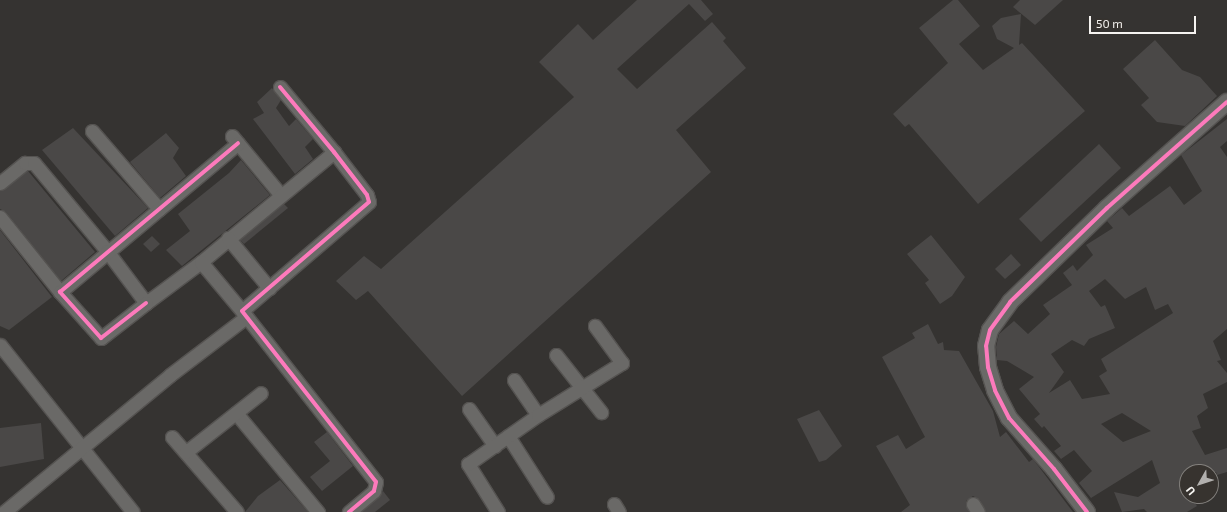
<!DOCTYPE html>
<html>
<head>
<meta charset="utf-8">
<style>
	body { margin:0 }
	#map { position:relative; width:1227px; height:512px; overflow:hidden; background:#353331; font-family:"Exo 2",sans-serif }
	div>[style] { position:absolute }
	.building>* { inset:0; background:#4a4847 }
	.roads { filter:drop-shadow(1px 0 #555351) drop-shadow(-1px 0 #555351) drop-shadow(0 1px #555351) drop-shadow(0 -1px #555351) }
	.minor>* { height:13px; margin:-6.5px; padding:0 6.5px; transform-origin:6.5px; border-radius:6.5px; background:#6a6967 }
	.tertiary>* { height:16px; margin:-8px; padding:0 8px; transform-origin:8px; border-radius:8px; background:#6a6967 }
	.cycleway>* { height:4px; margin:-2px; padding:0 2px; transform-origin:2px; border-radius:2px; background:#fd7abc }
	span { translate:-50% -50%; white-space:nowrap; text-align:center; line-height:1.15; -webkit-text-stroke:3.5px #37332f; paint-order:stroke }
	.north { position:absolute; left:1179px; top:464px; width:40px; height:40px; box-sizing:border-box; background:#37332f; border:1px solid #83807d; border-radius:50%; rotate:231deg; font-size:11px; font-weight:700; line-height:16px; text-align:center; color:#f6f4f1 }
	.north::after { content:''; display:block; margin:auto; width:14px; height:18px; background:#b2b0ae; clip-path:polygon(50% 0,100% 100%,50% 72%,0 100%) }
	.scale { position:absolute; left:1089px; top:16px; width:107px; height:18px; box-sizing:border-box; border:2px solid #f6f4f1; border-top:0; padding-left:5px; font-size:12px; line-height:14px; white-space:nowrap; color:#f6f4f1; -webkit-text-stroke:3px #37332f; paint-order:stroke }
</style>
</head>
<body>
<div id="map">
	<div class="building">
		<div style="clip-path:polygon(637px 0,701px 0,713px 14px,705px 21px,689px 4px,617px 69px,637px 89px,712px 22px,726px 38px,723px 41px,746px 68px,676px 130px,711px 172px,462px 396px,368px 291px,356px 300px,336px 281px,364px 256px,381px 269px,574px 97px,539px 62px,578px 24px,593px 40px)"></div>
		<div style="clip-path:polygon(953px 0,958px 0,980px 26px,959px 44px,983px 70px,1014px 48px,997px 39px,992px 26px,1001px 18px,1021px 14px,1019px 45px,1022px 43px,1085px 111px,978px 204px,909px 124px,905px 127px,893px 114px,948px 63px,919px 28px)"></div>
		<div style="clip-path:polygon(1020px 0,1063px 0,1035px 25px,1013px 7px)"></div>
		<div style="clip-path:polygon(1155px 40px,1182px 70px,1200px 77px,1217px 96px,1185px 126px,1157px 122px,1141px 105px,1149px 98px,1123px 69px)"></div>
		<div style="clip-path:polygon(272px 88px,281px 100px,276px 108px,289px 126px,296px 119px,313px 139px,305px 147px,313px 159px,295px 174px,253px 119px,264px 113px,257px 102px)"></div>
		<div style="clip-path:polygon(evenodd,1227px 119px,1227px 141px,1220px 147px,1227px 157px,1227px 329px,1213px 341px,1221px 360px,1217px 361px,1227px 373px,1227px 382px,1203px 394px,1208px 408px,1197px 416px,1201px 428px,1192px 431px,1205px 455px,1227px 448px,1227px 472px,1217px 475px,1216px 472px,1187px 472px,1187px 496px,1190px 496px,1197px 506px,1187px 512px,1147px 512px,1144px 509px,1122px 512px,1114px 492px,1138px 497px,1160px 483px,1152px 460px,1091px 498px,1079px 483px,1092px 471px,1074px 450px,1061px 459px,1054px 451px,1061px 446px,1044px 426px,1042px 428px,1034px 419px,1040px 414px,1019px 389px,1034px 377px,1007px 361px,997px 360px,996px 347px,999px 334px,1014px 321px,1028px 334px,1050px 314px,1043px 305px,1072px 285px,1063px 273px,1073px 265px,1077px 271px,1093px 255px,1086px 245px,1113px 228px,1107px 221px,1122px 208px,1129px 216px,1170px 186px,1184px 205px,1202px 191px,1181px 155px,1227px 119px,1105px 279px,1125px 299px,1146px 287px,1155px 310px,1168px 304px,1173px 313px,1101px 359px,1107px 371px,1099px 376px,1110px 394px,1082px 399px,1070px 380px,1049px 393px,1064px 372px,1051px 354px,1072px 340px,1084px 346px,1089px 339px,1115px 328px,1105px 305px,1101px 307px,1089px 291px,1105px 279px,1227px 119px,1122px 413px,1151px 431px,1123px 442px,1101px 424px,1122px 413px)"></div>
		<div style="clip-path:polygon(73px 128px,148px 208px,115px 236px,42px 150px)"></div>
		<div style="clip-path:polygon(166px 133px,179px 148px,173px 158px,186px 176px,160px 198px,130px 162px)"></div>
		<div style="clip-path:polygon(1099px 144px,1121px 168px,1041px 242px,1019px 219px)"></div>
		<div style="clip-path:polygon(241px 160px,270px 195px,182px 266px,166px 250px,190px 231px,178px 214px,229px 173px)"></div>
		<div style="clip-path:polygon(28px 171px,95px 252px,61px 281px,6px 212px,0 209px,0 191px)"></div>
		<div style="clip-path:polygon(284px 204px,288px 208px,244px 244px,240px 240px)"></div>
		<div style="clip-path:polygon(0 230px,52px 297px,9px 330px,0 326px)"></div>
		<div style="clip-path:polygon(931px 235px,965px 277px,952px 296px,940px 304px,925px 283px,929px 280px,907px 254px)"></div>
		<div style="clip-path:polygon(152px 236px,160px 244px,151px 252px,143px 244px)"></div>
		<div style="clip-path:polygon(1011px 254px,1021px 265px,1005px 279px,995px 269px)"></div>
		<div style="clip-path:polygon(928px 324px,938px 344px,943px 342px,944px 350px,959px 351px,993px 411px,1000px 437px,1006px 432px,1029px 462px,1033px 459px,1073px 512px,986px 512px,980px 500px,973px 496px,966px 501px,969px 512px,901px 512px,910px 505px,876px 446px,898px 435px,906px 449px,925px 437px,882px 357px,915px 338px,912px 333px)"></div>
		<div style="clip-path:polygon(819px 410px,842px 446px,826px 460px,819px 462px,797px 419px)"></div>
		<div style="clip-path:polygon(41px 423px,44px 459px,0 467px,0 428px)"></div>
		<div style="clip-path:polygon(327px 432px,353px 466px,322px 491px,310px 477px,330px 461px,314px 442px)"></div>
		<div style="clip-path:polygon(280px 480px,308px 512px,245px 512px,258px 496px)"></div>
		<div style="clip-path:polygon(383px 491px,390px 500px,375px 512px,361px 512px)"></div>
	</div>
	<div class="roads">
		<div class="minor">
			<div style="left:280px;top:87px;width:85px;rotate:50.3deg"></div>
			<div style="left:334px;top:152px;width:54px;rotate:52.5deg"></div>
			<div style="left:367px;top:195px;width:7px;rotate:74deg"></div>
			<div style="left:369px;top:202px;width:167px;rotate:139.4deg"></div>
			<div style="left:242px;top:311px;width:217px;rotate:51.9deg"></div>
			<div style="left:376px;top:482px;width:9px;rotate:103deg"></div>
			<div style="left:374px;top:491px;width:33px;rotate:140deg"></div>
			<div style="left:92px;top:131px;width:103px;rotate:49.3deg"></div>
			<div style="left:232px;top:136px;width:75px;rotate:50.4deg"></div>
			<div style="left:0;top:183px;width:32px;rotate:-39deg"></div>
			<div style="left:25px;top:163px;width:9px"></div>
			<div style="left:34px;top:163px;width:114px;rotate:50.3deg"></div>
			<div style="left:107px;top:251px;width:65px;rotate:53.1deg"></div>
			<div style="left:146px;top:303px;width:69px;rotate:-36.7deg"></div>
			<div style="left:201px;top:262px;width:173px;rotate:-39.6deg"></div>
			<div style="left:0;top:217px;width:96px;rotate:51.3deg"></div>
			<div style="left:228px;top:238px;width:65px;rotate:50.6deg"></div>
			<div style="left:201px;top:262px;width:64px;rotate:50.1deg"></div>
			<div style="left:146px;top:303px;width:57px;rotate:142.1deg"></div>
			<div style="left:101px;top:338px;width:62px;rotate:-131.7deg"></div>
			<div style="left:60px;top:292px;width:232px;rotate:-39.9deg"></div>
			<div style="left:0;top:345px;width:213px;rotate:51.5deg"></div>
			<div style="left:556px;top:355px;width:73px;rotate:51.7deg"></div>
			<div style="left:514px;top:380px;width:42px;rotate:55.6deg"></div>
			<div style="left:469px;top:409px;width:45px;rotate:54.9deg"></div>
			<div style="left:236px;top:413px;width:129px;rotate:50.4deg"></div>
			<div style="left:508px;top:436px;width:72px;rotate:57.4deg"></div>
			<div style="left:172px;top:437px;width:99px;rotate:49.1deg"></div>
			<div style="left:186px;top:452px;width:95px;rotate:-38.2deg"></div>
			<div style="left:614px;top:504px;width:9px;rotate:58deg"></div>
			<div style="left:973px;top:504px;width:9px;rotate:58deg"></div>
			<div style="left:4px;top:512px;width:215px;rotate:-39.5deg"></div>
			<div style="left:170px;top:375px;width:96px;rotate:-37.3deg"></div>
			<div style="left:498px;top:512px;width:57px;rotate:-122deg"></div>
			<div style="left:468px;top:464px;width:85px;rotate:-35deg"></div>
			<div style="left:538px;top:415px;width:99px;rotate:-31.8deg"></div>
			<div style="left:622px;top:363px;width:46px;rotate:-126.1deg"></div>
		</div>
		<div class="tertiary">
			<div style="left:1087px;top:512px;width:54px;rotate:-127.5deg"></div>
			<div style="left:1054px;top:469px;width:68px;rotate:-131.4deg"></div>
			<div style="left:1009px;top:418px;width:31px;rotate:-117deg"></div>
			<div style="left:995px;top:390px;width:24px;rotate:-107deg"></div>
			<div style="left:988px;top:367px;width:21px;rotate:-95deg"></div>
			<div style="left:986px;top:346px;width:16px;rotate:-76deg"></div>
			<div style="left:990px;top:330px;width:34px;rotate:-54deg"></div>
			<div style="left:1010px;top:302px;width:135px;rotate:-44.1deg"></div>
			<div style="left:1107px;top:208px;width:160px;rotate:-41.5deg"></div>
		</div>
	</div>
	<div class="cycleway">
		<div style="left:280px;top:87px;width:85px;rotate:50.3deg"></div>
		<div style="left:334px;top:152px;width:54px;rotate:52.5deg"></div>
		<div style="left:367px;top:195px;width:7px;rotate:74deg"></div>
		<div style="left:369px;top:202px;width:167px;rotate:139.4deg"></div>
		<div style="left:242px;top:311px;width:217px;rotate:51.9deg"></div>
		<div style="left:376px;top:482px;width:9px;rotate:103deg"></div>
		<div style="left:374px;top:491px;width:33px;rotate:140deg"></div>
		<div style="left:146px;top:303px;width:57px;rotate:142.1deg"></div>
		<div style="left:101px;top:338px;width:62px;rotate:-131.7deg"></div>
		<div style="left:60px;top:292px;width:232px;rotate:-39.9deg"></div>
		<div style="left:1087px;top:512px;width:54px;rotate:-127.5deg"></div>
		<div style="left:1054px;top:469px;width:68px;rotate:-131.4deg"></div>
		<div style="left:1009px;top:418px;width:31px;rotate:-117deg"></div>
		<div style="left:995px;top:390px;width:24px;rotate:-107deg"></div>
		<div style="left:988px;top:367px;width:21px;rotate:-95deg"></div>
		<div style="left:986px;top:346px;width:16px;rotate:-76deg"></div>
		<div style="left:990px;top:330px;width:34px;rotate:-54deg"></div>
		<div style="left:1010px;top:302px;width:135px;rotate:-44.1deg"></div>
		<div style="left:1107px;top:208px;width:160px;rotate:-41.5deg"></div>
	</div>
	<div class="north">U</div>
	<div class="scale">50 m</div>
</div>
</body>
</html>
